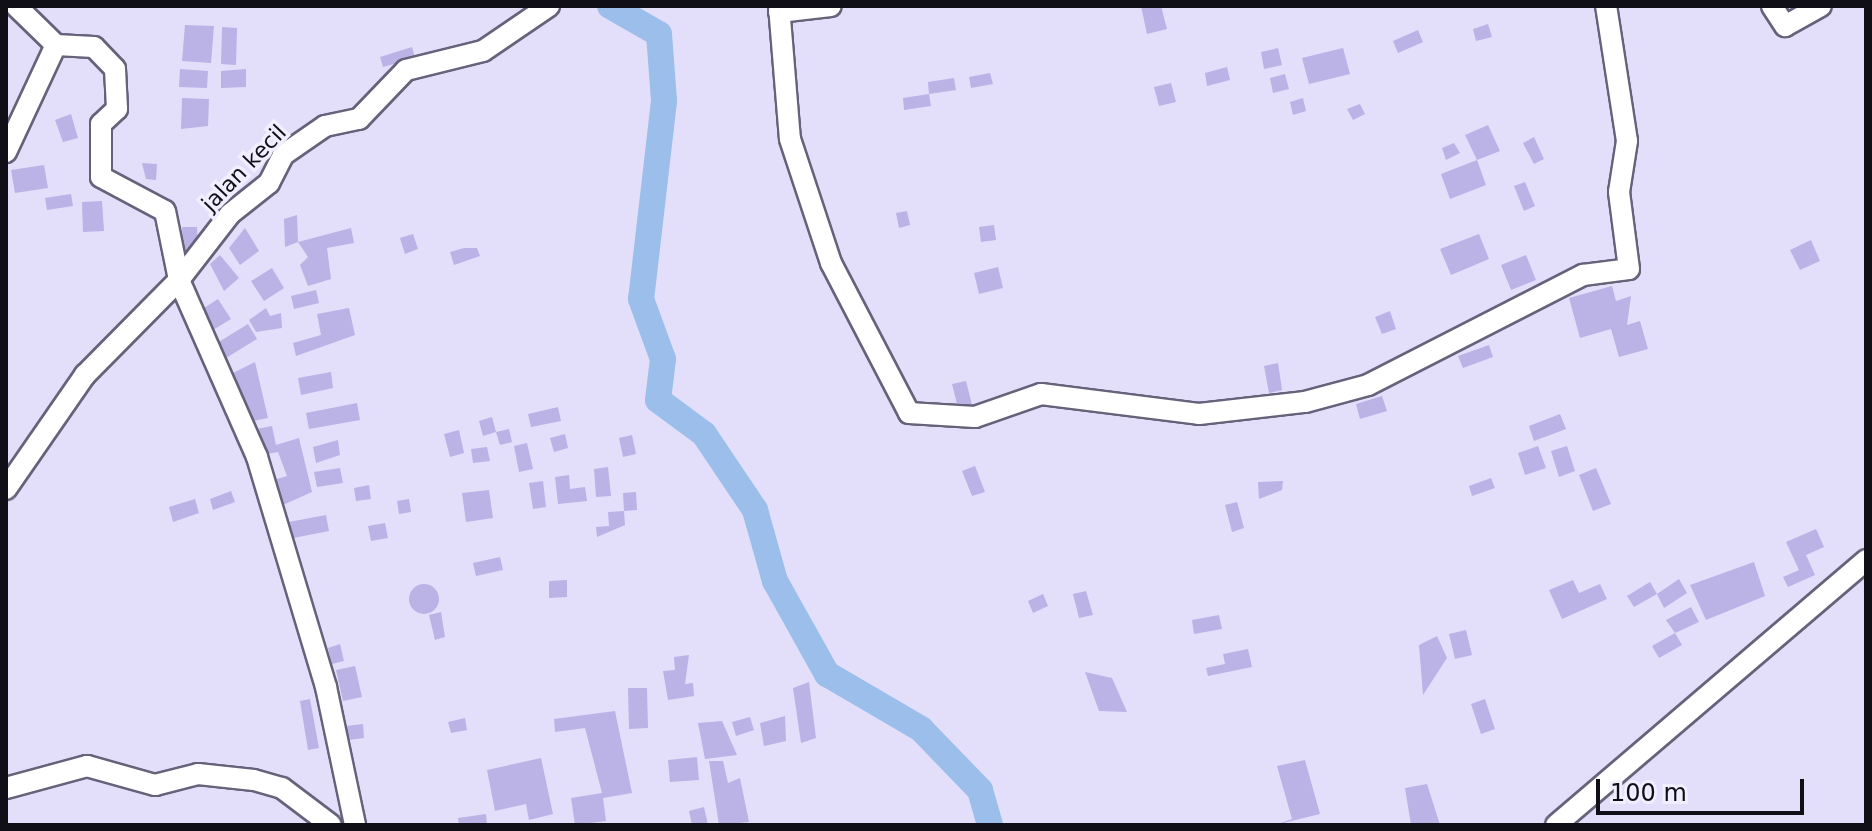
<!DOCTYPE html>
<html>
<head>
<meta charset="utf-8">
<style>
	body { margin:0 }
	#map { position:relative; width:1872px; height:831px; overflow:hidden; background:#e3dffb; font-family:"DejaVu Sans",sans-serif }
	div>[style] { position:absolute }
	.river>* { height:26px; margin:-13px; padding:0 13px; transform-origin:13px; border-radius:13px; background:#9bbfea }
	.building>* { inset:0; background:#bbb2e6 }
	.round { border-radius:50% }
	.roads { filter:drop-shadow(2px 0 #66627a) drop-shadow(-2px 0 #66627a) drop-shadow(0 2px #66627a) drop-shadow(0 -2px #66627a) }
	.minor>* { height:20px; margin:-10px; padding:0 10px; transform-origin:10px; border-radius:10px; background:#fff }
	span { translate:-50% -50%; white-space:nowrap; text-align:center; line-height:1.15; -webkit-text-stroke:7px #f0eeff; paint-order:stroke }
	.street-label { font-size:22px; color:#100f18 }
	.frame { position:absolute; inset:0; border:8px solid #100f18; pointer-events:none }
	.scale { position:absolute; left:1596px; top:779px; width:208px; height:36px; box-sizing:border-box; border:4px solid #100f18; border-top:0; padding-left:10px; font-size:24px; line-height:28px; white-space:nowrap; color:#100f18; -webkit-text-stroke:6px #f0eeff; paint-order:stroke }
</style>
</head>
<body>
<div id="map">
	<div class="river">
		<div style="left:610px;top:6px;width:56px;rotate:29.7deg"></div>
		<div style="left:659px;top:34px;width:67px;rotate:85.7deg"></div>
		<div style="left:664px;top:101px;width:199px;rotate:96.6deg"></div>
		<div style="left:641px;top:299px;width:64px;rotate:69.9deg"></div>
		<div style="left:663px;top:359px;width:41px;rotate:97deg"></div>
		<div style="left:658px;top:400px;width:57px;rotate:36.5deg"></div>
		<div style="left:704px;top:434px;width:92px;rotate:56.1deg"></div>
		<div style="left:755px;top:510px;width:74px;rotate:74.3deg"></div>
		<div style="left:775px;top:581px;width:107px;rotate:60.8deg"></div>
		<div style="left:827px;top:674px;width:109px;rotate:30.3deg"></div>
		<div style="left:921px;top:729px;width:85px;rotate:46deg"></div>
		<div style="left:980px;top:790px;width:36px;rotate:74deg"></div>
	</div>
	<div class="building">
		<div style="clip-path:polygon(1141px 6px,1161px 6px,1167px 29px,1147px 34px)"></div>
		<div style="clip-path:polygon(1488px 24px,1492px 37px,1476px 41px,1473px 29px)"></div>
		<div style="clip-path:polygon(185px 25px,214px 26px,211px 63px,182px 61px)"></div>
		<div style="clip-path:polygon(222px 27px,237px 28px,236px 65px,221px 64px)"></div>
		<div style="clip-path:polygon(1418px 30px,1423px 42px,1398px 53px,1393px 41px)"></div>
		<div style="clip-path:polygon(412px 47px,415px 58px,383px 67px,380px 57px)"></div>
		<div style="clip-path:polygon(1278px 48px,1282px 65px,1264px 69px,1261px 52px)"></div>
		<div style="clip-path:polygon(1343px 48px,1350px 74px,1309px 84px,1302px 58px)"></div>
		<div style="clip-path:polygon(1227px 67px,1230px 80px,1207px 86px,1205px 73px)"></div>
		<div style="clip-path:polygon(180px 69px,208px 71px,207px 88px,179px 87px)"></div>
		<div style="clip-path:polygon(246px 69px,246px 87px,221px 88px,221px 71px)"></div>
		<div style="clip-path:polygon(990px 73px,993px 84px,971px 88px,969px 77px)"></div>
		<div style="clip-path:polygon(1285px 74px,1289px 89px,1273px 93px,1270px 78px)"></div>
		<div style="clip-path:polygon(954px 78px,956px 90px,929px 94px,928px 82px)"></div>
		<div style="clip-path:polygon(1171px 83px,1176px 102px,1159px 106px,1154px 87px)"></div>
		<div style="clip-path:polygon(929px 94px,931px 106px,904px 110px,903px 98px)"></div>
		<div style="clip-path:polygon(182px 98px,209px 99px,208px 126px,181px 129px)"></div>
		<div style="clip-path:polygon(1303px 98px,1306px 111px,1293px 115px,1290px 102px)"></div>
		<div style="clip-path:polygon(1360px 104px,1365px 114px,1353px 120px,1347px 109px)"></div>
		<div style="clip-path:polygon(71px 114px,78px 138px,63px 142px,55px 120px)"></div>
		<div style="clip-path:polygon(1488px 125px,1500px 151px,1477px 160px,1465px 135px)"></div>
		<div style="clip-path:polygon(1534px 137px,1544px 159px,1534px 164px,1523px 143px)"></div>
		<div style="clip-path:polygon(1454px 143px,1460px 153px,1446px 160px,1442px 148px)"></div>
		<div style="clip-path:polygon(1477px 160px,1486px 185px,1450px 199px,1441px 174px)"></div>
		<div style="clip-path:polygon(142px 163px,157px 164px,156px 180px,146px 179px)"></div>
		<div style="clip-path:polygon(44px 165px,48px 188px,15px 193px,11px 170px)"></div>
		<div style="clip-path:polygon(1525px 182px,1535px 206px,1524px 211px,1514px 186px)"></div>
		<div style="clip-path:polygon(71px 194px,73px 206px,47px 210px,45px 198px)"></div>
		<div style="clip-path:polygon(102px 201px,104px 231px,83px 232px,82px 202px)"></div>
		<div style="clip-path:polygon(907px 211px,910px 225px,899px 228px,896px 213px)"></div>
		<div style="clip-path:polygon(297px 215px,298px 242px,351px 228px,354px 243px,327px 248px,331px 279px,308px 286px,300px 265px,308px 257px,298px 242px,285px 247px,284px 219px)"></div>
		<div style="clip-path:polygon(994px 225px,996px 240px,981px 242px,979px 227px)"></div>
		<div style="clip-path:polygon(182px 227px,197px 227px,198px 250px,183px 250px)"></div>
		<div style="clip-path:polygon(245px 228px,259px 251px,240px 265px,229px 248px)"></div>
		<div style="clip-path:polygon(413px 234px,418px 249px,405px 254px,400px 238px)"></div>
		<div style="clip-path:polygon(1479px 234px,1489px 259px,1451px 275px,1440px 249px)"></div>
		<div style="clip-path:polygon(1811px 240px,1820px 261px,1800px 270px,1790px 250px)"></div>
		<div style="clip-path:polygon(464px 248px,477px 248px,480px 256px,454px 265px,450px 252px)"></div>
		<div style="clip-path:polygon(220px 255px,239px 278px,224px 291px,210px 264px)"></div>
		<div style="clip-path:polygon(1526px 255px,1536px 280px,1511px 290px,1501px 265px)"></div>
		<div style="clip-path:polygon(998px 267px,1003px 288px,979px 294px,974px 273px)"></div>
		<div style="clip-path:polygon(272px 268px,284px 288px,264px 301px,251px 281px)"></div>
		<div style="clip-path:polygon(1612px 286px,1616px 301px,1631px 296px,1627px 325px,1640px 321px,1648px 349px,1619px 357px,1611px 329px,1580px 338px,1569px 298px)"></div>
		<div style="clip-path:polygon(316px 290px,319px 303px,294px 309px,291px 296px)"></div>
		<div style="clip-path:polygon(218px 299px,231px 319px,213px 330px,201px 310px)"></div>
		<div style="clip-path:polygon(266px 308px,270px 316px,281px 313px,282px 328px,256px 332px,249px 320px)"></div>
		<div style="clip-path:polygon(349px 308px,355px 335px,296px 356px,293px 343px,321px 335px,317px 314px)"></div>
		<div style="clip-path:polygon(1390px 311px,1396px 329px,1382px 334px,1375px 317px)"></div>
		<div style="clip-path:polygon(248px 324px,257px 339px,226px 358px,217px 343px)"></div>
		<div style="clip-path:polygon(1489px 345px,1493px 357px,1463px 368px,1458px 356px)"></div>
		<div style="clip-path:polygon(255px 362px,268px 418px,253px 421px,233px 373px)"></div>
		<div style="clip-path:polygon(1278px 363px,1282px 390px,1269px 393px,1264px 366px)"></div>
		<div style="clip-path:polygon(331px 372px,333px 388px,301px 395px,298px 378px)"></div>
		<div style="clip-path:polygon(966px 381px,972px 405px,958px 408px,952px 384px)"></div>
		<div style="clip-path:polygon(1382px 396px,1387px 411px,1360px 419px,1356px 404px)"></div>
		<div style="clip-path:polygon(357px 403px,360px 420px,309px 429px,306px 413px)"></div>
		<div style="clip-path:polygon(558px 407px,561px 421px,531px 427px,528px 414px)"></div>
		<div style="clip-path:polygon(1560px 414px,1566px 429px,1534px 441px,1529px 426px)"></div>
		<div style="clip-path:polygon(492px 417px,496px 432px,483px 436px,479px 421px)"></div>
		<div style="clip-path:polygon(272px 426px,276px 445px,299px 438px,312px 492px,276px 508px,267px 482px,287px 476px,278px 452px,256px 456px,252px 430px)"></div>
		<div style="clip-path:polygon(509px 429px,512px 442px,500px 445px,496px 432px)"></div>
		<div style="clip-path:polygon(459px 430px,464px 453px,450px 457px,444px 434px)"></div>
		<div style="clip-path:polygon(565px 434px,568px 448px,554px 452px,550px 438px)"></div>
		<div style="clip-path:polygon(632px 435px,636px 454px,623px 457px,619px 438px)"></div>
		<div style="clip-path:polygon(338px 440px,340px 455px,316px 463px,313px 447px)"></div>
		<div style="clip-path:polygon(527px 443px,533px 469px,519px 472px,514px 446px)"></div>
		<div style="clip-path:polygon(1538px 446px,1546px 468px,1525px 475px,1518px 453px)"></div>
		<div style="clip-path:polygon(1567px 446px,1575px 471px,1559px 477px,1551px 451px)"></div>
		<div style="clip-path:polygon(487px 447px,490px 461px,473px 463px,471px 449px)"></div>
		<div style="clip-path:polygon(975px 466px,985px 492px,972px 496px,962px 471px)"></div>
		<div style="clip-path:polygon(608px 467px,611px 496px,596px 497px,594px 469px)"></div>
		<div style="clip-path:polygon(340px 468px,343px 483px,317px 487px,314px 472px)"></div>
		<div style="clip-path:polygon(1596px 468px,1611px 504px,1593px 511px,1579px 475px)"></div>
		<div style="clip-path:polygon(569px 475px,570px 489px,585px 487px,587px 501px,558px 504px,555px 477px)"></div>
		<div style="clip-path:polygon(1491px 478px,1495px 488px,1472px 496px,1469px 486px)"></div>
		<div style="clip-path:polygon(543px 481px,546px 507px,533px 509px,529px 483px)"></div>
		<div style="clip-path:polygon(1283px 481px,1282px 490px,1259px 499px,1258px 482px)"></div>
		<div style="clip-path:polygon(369px 485px,371px 499px,356px 501px,354px 488px)"></div>
		<div style="clip-path:polygon(489px 490px,493px 518px,466px 522px,462px 493px)"></div>
		<div style="clip-path:polygon(231px 491px,235px 502px,213px 510px,210px 499px)"></div>
		<div style="clip-path:polygon(636px 492px,637px 510px,624px 511px,623px 493px)"></div>
		<div style="clip-path:polygon(195px 499px,199px 513px,173px 522px,169px 507px)"></div>
		<div style="clip-path:polygon(409px 499px,411px 512px,399px 514px,397px 501px)"></div>
		<div style="clip-path:polygon(1237px 502px,1244px 528px,1232px 532px,1225px 505px)"></div>
		<div style="clip-path:polygon(624px 511px,625px 525px,597px 537px,596px 527px,609px 526px,608px 512px)"></div>
		<div style="clip-path:polygon(326px 515px,329px 531px,283px 540px,278px 524px)"></div>
		<div style="clip-path:polygon(385px 523px,388px 538px,371px 541px,368px 526px)"></div>
		<div style="clip-path:polygon(1816px 529px,1824px 547px,1806px 555px,1815px 575px,1788px 587px,1783px 577px,1799px 570px,1786px 542px)"></div>
		<div style="clip-path:polygon(500px 557px,503px 570px,476px 576px,473px 563px)"></div>
		<div style="clip-path:polygon(1754px 562px,1765px 596px,1706px 620px,1690px 585px)"></div>
		<div style="clip-path:polygon(1679px 579px,1687px 593px,1664px 608px,1657px 594px)"></div>
		<div style="clip-path:polygon(567px 580px,567px 597px,549px 598px,549px 581px)"></div>
		<div style="clip-path:polygon(1573px 580px,1579px 593px,1600px 584px,1607px 599px,1562px 619px,1549px 590px)"></div>
		<div style="clip-path:polygon(1650px 582px,1657px 594px,1634px 607px,1627px 596px)"></div>
		<div class="round" style="left:409px;top:584px;width:30px;height:30px"></div>
		<div style="clip-path:polygon(1086px 591px,1093px 615px,1079px 618px,1073px 594px)"></div>
		<div style="clip-path:polygon(1043px 594px,1048px 606px,1033px 613px,1028px 601px)"></div>
		<div style="clip-path:polygon(1691px 607px,1699px 622px,1675px 633px,1666px 620px)"></div>
		<div style="clip-path:polygon(441px 612px,445px 637px,435px 640px,429px 615px)"></div>
		<div style="clip-path:polygon(1219px 615px,1222px 629px,1194px 634px,1192px 620px)"></div>
		<div style="clip-path:polygon(1466px 630px,1472px 655px,1455px 659px,1449px 634px)"></div>
		<div style="clip-path:polygon(1675px 633px,1682px 645px,1659px 658px,1652px 646px)"></div>
		<div style="clip-path:polygon(1437px 636px,1447px 658px,1423px 695px,1419px 645px)"></div>
		<div style="clip-path:polygon(340px 644px,344px 661px,332px 664px,328px 648px)"></div>
		<div style="clip-path:polygon(1248px 649px,1252px 667px,1208px 676px,1206px 668px,1225px 664px,1223px 654px)"></div>
		<div style="clip-path:polygon(689px 655px,685px 684px,693px 683px,694px 696px,668px 700px,663px 671px,675px 670px,674px 657px)"></div>
		<div style="clip-path:polygon(355px 666px,362px 697px,343px 701px,336px 670px)"></div>
		<div style="clip-path:polygon(1085px 672px,1112px 678px,1127px 712px,1099px 711px)"></div>
		<div style="clip-path:polygon(809px 682px,816px 738px,801px 743px,793px 688px)"></div>
		<div style="clip-path:polygon(628px 688px,647px 688px,648px 728px,629px 729px)"></div>
		<div style="clip-path:polygon(310px 699px,319px 748px,308px 750px,300px 701px)"></div>
		<div style="clip-path:polygon(1485px 699px,1495px 729px,1481px 734px,1471px 704px)"></div>
		<div style="clip-path:polygon(615px 711px,632px 793px,603px 798px,606px 821px,575px 825px,571px 798px,602px 793px,585px 728px,555px 732px,554px 719px)"></div>
		<div style="clip-path:polygon(785px 716px,786px 741px,764px 746px,760px 723px)"></div>
		<div style="clip-path:polygon(750px 717px,754px 730px,736px 736px,732px 722px)"></div>
		<div style="clip-path:polygon(465px 718px,467px 730px,451px 733px,448px 722px)"></div>
		<div style="clip-path:polygon(722px 721px,737px 755px,705px 759px,698px 723px)"></div>
		<div style="clip-path:polygon(363px 724px,364px 738px,348px 740px,347px 726px)"></div>
		<div style="clip-path:polygon(697px 757px,699px 780px,670px 782px,668px 760px)"></div>
		<div style="clip-path:polygon(541px 758px,553px 814px,529px 820px,526px 804px,495px 811px,487px 770px)"></div>
		<div style="clip-path:polygon(1305px 760px,1320px 814px,1275px 825px,1292px 819px,1277px 766px)"></div>
		<div style="clip-path:polygon(709px 761px,723px 761px,728px 783px,740px 778px,749px 822px,719px 825px)"></div>
		<div style="clip-path:polygon(1427px 784px,1440px 825px,1411px 825px,1405px 788px)"></div>
		<div style="clip-path:polygon(704px 807px,708px 825px,692px 825px,689px 811px)"></div>
		<div style="clip-path:polygon(486px 814px,487px 825px,459px 825px,458px 818px)"></div>
	</div>
	<div class="roads">
		<div class="minor">
			<div style="left:16px;top:6px;width:56px;rotate:44.3deg"></div>
			<div style="left:56px;top:45px;width:38px;rotate:3deg"></div>
			<div style="left:94px;top:47px;width:30px;rotate:46deg"></div>
			<div style="left:115px;top:69px;width:40px;rotate:87.1deg"></div>
			<div style="left:117px;top:109px;width:22px;rotate:137deg"></div>
			<div style="left:101px;top:124px;width:53px;rotate:90deg"></div>
			<div style="left:101px;top:177px;width:72px;rotate:28deg"></div>
			<div style="left:165px;top:211px;width:70px;rotate:78.5deg"></div>
			<div style="left:179px;top:280px;width:193px;rotate:66.2deg"></div>
			<div style="left:257px;top:457px;width:240px;rotate:73.3deg"></div>
			<div style="left:326px;top:687px;width:141px;rotate:78.1deg"></div>
			<div style="left:779px;top:6px;width:133px;rotate:85.3deg"></div>
			<div style="left:790px;top:139px;width:131px;rotate:71.7deg"></div>
			<div style="left:831px;top:263px;width:169px;rotate:62.5deg"></div>
			<div style="left:909px;top:413px;width:66px;rotate:3.5deg"></div>
			<div style="left:975px;top:417px;width:70px;rotate:-19.2deg"></div>
			<div style="left:1041px;top:394px;width:159px;rotate:7.2deg"></div>
			<div style="left:1199px;top:414px;width:107px;rotate:-6.5deg"></div>
			<div style="left:1305px;top:402px;width:65px;rotate:-15.1deg"></div>
			<div style="left:1368px;top:385px;width:242px;rotate:-27.1deg"></div>
			<div style="left:1583px;top:275px;width:46px;rotate:-7.4deg"></div>
			<div style="left:1629px;top:269px;width:78px;rotate:-97.4deg"></div>
			<div style="left:1619px;top:192px;width:52px;rotate:-81.1deg"></div>
			<div style="left:1627px;top:141px;width:137px;rotate:-98.8deg"></div>
			<div style="left:1772px;top:6px;width:24px;rotate:57deg"></div>
			<div style="left:1785px;top:26px;width:41px;rotate:-29.1deg"></div>
			<div style="left:779px;top:12px;width:52px;rotate:-6.6deg"></div>
			<div style="left:6px;top:152px;width:118px;rotate:-65deg"></div>
			<div style="left:6px;top:489px;width:139px;rotate:-55.3deg"></div>
			<div style="left:85px;top:375px;width:134px;rotate:-45.3deg"></div>
			<div style="left:179px;top:280px;width:83px;rotate:-52.3deg"></div>
			<div style="left:230px;top:214px;width:50px;rotate:-38.5deg"></div>
			<div style="left:269px;top:183px;width:31px;rotate:-63deg"></div>
			<div style="left:283px;top:155px;width:51px;rotate:-34.6deg"></div>
			<div style="left:325px;top:126px;width:35px;rotate:-12deg"></div>
			<div style="left:359px;top:119px;width:68px;rotate:-46.2deg"></div>
			<div style="left:406px;top:70px;width:79px;rotate:-13.9deg"></div>
			<div style="left:483px;top:51px;width:80px;rotate:-34.3deg"></div>
			<div style="left:6px;top:788px;width:84px;rotate:-15.2deg"></div>
			<div style="left:87px;top:766px;width:71px;rotate:15.6deg"></div>
			<div style="left:155px;top:785px;width:44px;rotate:-14.3deg"></div>
			<div style="left:198px;top:774px;width:56px;rotate:6.1deg"></div>
			<div style="left:254px;top:780px;width:29px;rotate:16deg"></div>
			<div style="left:282px;top:788px;width:61px;rotate:37.1deg"></div>
			<div style="left:1556px;top:825px;width:408px;rotate:-40.5deg"></div>
		</div>
	</div>
	<div class="street-label">
		<span style="left:244px;top:168px;rotate:-46deg">jalan kecil</span>
	</div>
	<div class="frame"></div>
	<div class="scale">100 m</div>
</div>
</body>
</html>
